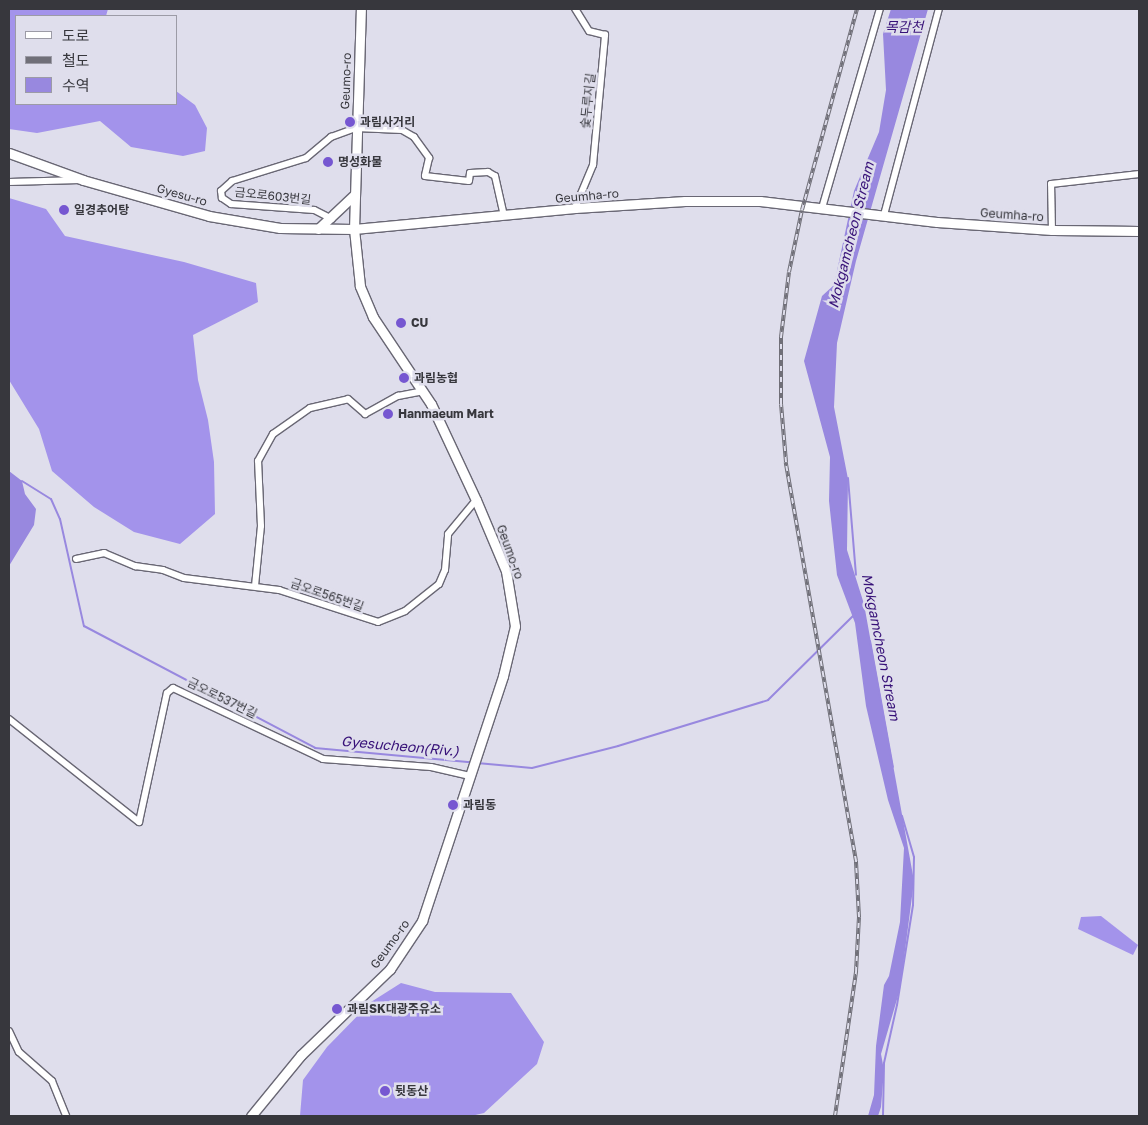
<!DOCTYPE html>
<html>
<head>
<meta charset="utf-8">
<style>
	body { margin:0 }
	#map { position:relative; width:1148px; height:1125px; overflow:hidden; background:#dfdeec; font-family:"Golos Text","Noto Sans KR",sans-serif }
	div>[style] { position:absolute }
	.forest>* { inset:0; background:#a393eb }
	.water>* { inset:0; background:#9888df }
	.stream>* { height:2px; margin:-1px; padding:0 1px; transform-origin:1px; border-radius:1px; background:#9888df }
	.roads { filter:drop-shadow(1px 0 #696774) drop-shadow(-1px 0 #696774) drop-shadow(0 1px #696774) drop-shadow(0 -1px #696774) }
	.street>* { height:6px; margin:-3px; padding:0 3px; transform-origin:3px; border-radius:3px; background:#fff }
	.secondary>* { height:9px; margin:-4.5px; padding:0 4.5px; transform-origin:4.5px; border-radius:4.5px; background:#fff }
	.rail>* { height:4px; margin-top:-2px; transform-origin:0; background:repeating-linear-gradient(90deg,#dfdeec 0 5.5px,#706f78 0 11px); box-sizing:border-box; border-block:1px solid #706f78 }
	.dots>* { width:14px; height:14px; translate:-50% -50%; box-sizing:border-box; border:2px solid #dfdeec; border-radius:50% }
	span { translate:-50% -50%; white-space:nowrap; text-align:center; line-height:1.15; -webkit-text-stroke:5px #dfdeec; paint-order:stroke }
	.street-label { font-size:12px; color:#37373d }
	.poi-label { font-size:12px; color:#37373d; font-weight:700 }
	.left { translate:0 -50%; text-align:left }
	.water-label { font-size:14px; color:#371178; font-style:italic }
	.frame { position:absolute; inset:0; border:10px solid #37373d; pointer-events:none }
	.legend { position:absolute; left:15px; top:15px; width:162px; height:90px; box-sizing:border-box; background:#dfdeec; border:1px solid #9c9ba6; margin:0; padding:6px 9px; list-style:none; font-size:15px; color:#37373d }
	.legend li { display:flex; align-items:center; gap:10px; height:25px }
	.legend b { width:25px; border:1px solid #9c9ba6 }
</style>
</head>
<body>
<div id="map">
	<div class="forest">
		<div style="clip-path:polygon(9px 9px,108px 9px,106px 16px,16px 16px,16px 104px,176px 104px,176px 91px,195px 105px,207px 128px,205px 151px,183px 156px,131px 147px,100px 121px,37px 133px,9px 129px)"></div>
		<div style="clip-path:polygon(9px 198px,46px 209px,65px 236px,184px 262px,256px 283px,258px 302px,193px 335px,198px 380px,208px 420px,214px 462px,215px 514px,180px 544px,134px 532px,94px 507px,52px 471px,39px 429px,9px 380px)"></div>
		<div style="clip-path:polygon(1101px 916px,1138px 945px,1133px 955px,1078px 929px,1081px 917px)"></div>
		<div style="clip-path:polygon(401px 983px,435px 992px,511px 993px,544px 1042px,537px 1064px,484px 1113px,471px 1116px,300px 1116px,303px 1080px,327px 1047px,371px 1002px)"></div>
	</div>
	<div class="water">
		<div style="clip-path:polygon(891px 9px,928px 9px,856px 261px,837px 343px,834px 407px,848px 479px,847px 550px,864px 604px,914px 881px,900px 989px,881px 1054px,884px 1070px,881px 1107px,878px 1116px,868px 1116px,874px 1095px,876px 1046px,884px 985px,889px 976px,900px 922px,904px 848px,888px 800px,866px 706px,855px 623px,837px 575px,829px 501px,830px 457px,804px 361px,822px 296px,834px 285px,854px 191px,879px 132px,886px 90px,883px 34px)"></div>
		<div style="clip-path:polygon(9px 471px,22px 481px,25px 494px,36px 509px,34px 525px,9px 566px)"></div>
	</div>
	<div class="stream">
		<div style="left:848px;top:478px;width:97px;rotate:85.3deg"></div>
		<div style="left:22px;top:481px;width:34px;rotate:32deg"></div>
		<div style="left:51px;top:499px;width:22px;rotate:66deg"></div>
		<div style="left:60px;top:519px;width:110px;rotate:77.4deg"></div>
		<div style="left:84px;top:626px;width:261px;rotate:27.8deg"></div>
		<div style="left:315px;top:748px;width:156px;rotate:5.2deg"></div>
		<div style="left:870px;top:641px;width:128px;rotate:79.7deg"></div>
		<div style="left:477px;top:763px;width:55px;rotate:5.2deg"></div>
		<div style="left:532px;top:768px;width:89px;rotate:-14.3deg"></div>
		<div style="left:618px;top:746px;width:157px;rotate:-17deg"></div>
		<div style="left:768px;top:700px;width:122px;rotate:-44.7deg"></div>
		<div style="left:883px;top:1116px;width:53px;rotate:-88.9deg"></div>
		<div style="left:884px;top:1063px;width:59px;rotate:-77.4deg"></div>
		<div style="left:897px;top:1005px;width:101px;rotate:-80.9deg"></div>
		<div style="left:913px;top:905px;width:48px;rotate:-88.8deg"></div>
		<div style="left:914px;top:857px;width:43px;rotate:-106.3deg"></div>
	</div>
	<div class="roads">
		<div class="street">
			<div style="left:9px;top:182px;width:71px;rotate:-1.6deg"></div>
			<div style="left:575px;top:208px;width:47px;rotate:-67.3deg"></div>
			<div style="left:593px;top:165px;width:131px;rotate:-84.7deg"></div>
			<div style="left:605px;top:35px;width:16px;rotate:-166deg"></div>
			<div style="left:589px;top:31px;width:26px;rotate:-122deg"></div>
			<div style="left:822px;top:208px;width:207px;rotate:-73.8deg"></div>
			<div style="left:884px;top:215px;width:213px;rotate:-75.1deg"></div>
			<div style="left:332px;top:219px;width:20px;rotate:-153deg"></div>
			<div style="left:314px;top:210px;width:83px;rotate:-175.9deg"></div>
			<div style="left:231px;top:204px;width:11px;rotate:-146deg"></div>
			<div style="left:222px;top:198px;width:7px;rotate:-98deg"></div>
			<div style="left:221px;top:191px;width:15px;rotate:-42deg"></div>
			<div style="left:232px;top:181px;width:77px;rotate:-17.3deg"></div>
			<div style="left:306px;top:158px;width:33px;rotate:-40deg"></div>
			<div style="left:331px;top:137px;width:27px;rotate:-20deg"></div>
			<div style="left:356px;top:128px;width:46px;rotate:2.5deg"></div>
			<div style="left:402px;top:130px;width:14px;rotate:30deg"></div>
			<div style="left:414px;top:137px;width:26px;rotate:54deg"></div>
			<div style="left:429px;top:158px;width:18px;rotate:103deg"></div>
			<div style="left:425px;top:176px;width:44px;rotate:6.5deg"></div>
			<div style="left:469px;top:181px;width:8px;rotate:-83deg"></div>
			<div style="left:470px;top:173px;width:18px;rotate:-3deg"></div>
			<div style="left:488px;top:172px;width:8px;rotate:30deg"></div>
			<div style="left:495px;top:176px;width:41px;rotate:77.3deg"></div>
			<div style="left:1052px;top:230px;width:46px;rotate:-91.2deg"></div>
			<div style="left:1051px;top:184px;width:89px;rotate:-6.5deg"></div>
			<div style="left:76px;top:559px;width:29px;rotate:-12deg"></div>
			<div style="left:104px;top:553px;width:34px;rotate:23deg"></div>
			<div style="left:135px;top:566px;width:28px;rotate:8deg"></div>
			<div style="left:163px;top:570px;width:22px;rotate:21deg"></div>
			<div style="left:184px;top:578px;width:96px;rotate:7.2deg"></div>
			<div style="left:279px;top:590px;width:104px;rotate:17.9deg"></div>
			<div style="left:378px;top:622px;width:29px;rotate:-22deg"></div>
			<div style="left:405px;top:611px;width:43px;rotate:-38.5deg"></div>
			<div style="left:439px;top:584px;width:15px;rotate:-67deg"></div>
			<div style="left:445px;top:570px;width:36px;rotate:-85deg"></div>
			<div style="left:448px;top:534px;width:44px;rotate:-50.5deg"></div>
			<div style="left:255px;top:586px;width:60px;rotate:-84.3deg"></div>
			<div style="left:261px;top:526px;width:65px;rotate:-92.6deg"></div>
			<div style="left:258px;top:461px;width:31px;rotate:-61deg"></div>
			<div style="left:273px;top:434px;width:45px;rotate:-35.1deg"></div>
			<div style="left:310px;top:408px;width:39px;rotate:-13deg"></div>
			<div style="left:348px;top:399px;width:23px;rotate:41deg"></div>
			<div style="left:365px;top:414px;width:38px;rotate:-29deg"></div>
			<div style="left:398px;top:396px;width:25px;rotate:-11deg"></div>
			<div style="left:9px;top:719px;width:166px;rotate:38.4deg"></div>
			<div style="left:139px;top:822px;width:132px;rotate:-77.8deg"></div>
			<div style="left:167px;top:693px;width:8px;rotate:-40deg"></div>
			<div style="left:173px;top:688px;width:166px;rotate:25.3deg"></div>
			<div style="left:323px;top:759px;width:108px;rotate:4.2deg"></div>
			<div style="left:431px;top:767px;width:40px;rotate:13deg"></div>
			<div style="left:9px;top:1031px;width:23px;rotate:65deg"></div>
			<div style="left:19px;top:1052px;width:44px;rotate:41.3deg"></div>
			<div style="left:52px;top:1081px;width:38px;rotate:68deg"></div>
		</div>
		<div class="secondary">
			<div style="left:9px;top:153px;width:79px;rotate:20deg"></div>
			<div style="left:83px;top:180px;width:131px;rotate:15.9deg"></div>
			<div style="left:209px;top:216px;width:72px;rotate:9.6deg"></div>
			<div style="left:280px;top:228px;width:74px;rotate:0.8deg"></div>
			<div style="left:354px;top:229px;width:222px;rotate:-5.4deg"></div>
			<div style="left:575px;top:208px;width:110px;rotate:-3.6deg"></div>
			<div style="left:685px;top:201px;width:75px"></div>
			<div style="left:760px;top:201px;width:178px;rotate:6.8deg"></div>
			<div style="left:937px;top:222px;width:115px;rotate:4deg"></div>
			<div style="left:1052px;top:230px;width:87px;rotate:0.7deg"></div>
			<div style="left:318px;top:229px;width:50px;rotate:-43.4deg"></div>
			<div style="left:251px;top:1116px;width:79px;rotate:-50.7deg"></div>
			<div style="left:301px;top:1055px;width:124px;rotate:-44deg"></div>
			<div style="left:390px;top:969px;width:58px;rotate:-56.3deg"></div>
			<div style="left:422px;top:921px;width:258px;rotate:-71.7deg"></div>
			<div style="left:503px;top:676px;width:51px;rotate:-76.5deg"></div>
			<div style="left:515px;top:626px;width:56px;rotate:-99.3deg"></div>
			<div style="left:506px;top:571px;width:77px;rotate:-112.9deg"></div>
			<div style="left:476px;top:500px;width:106px;rotate:-115.1deg"></div>
			<div style="left:431px;top:404px;width:105px;rotate:-123.7deg"></div>
			<div style="left:373px;top:317px;width:34px;rotate:-113deg"></div>
			<div style="left:360px;top:286px;width:57px;rotate:-96deg"></div>
			<div style="left:354px;top:229px;width:220px;rotate:-88.2deg"></div>
		</div>
	</div>
	<div class="rail">
		<div style="left:835px;top:1116px;width:146px;rotate:-81.7deg"></div>
		<div style="left:856px;top:972px;width:55px;rotate:-86.9deg"></div>
		<div style="left:859px;top:917px;width:56px;rotate:-93.1deg"></div>
		<div style="left:856px;top:861px;width:405px;rotate:-100deg"></div>
		<div style="left:786px;top:462px;width:58px;rotate:-94.9deg"></div>
		<div style="left:781px;top:404px;width:67px;rotate:-90deg"></div>
		<div style="left:781px;top:337px;width:65px;rotate:-83deg"></div>
		<div style="left:789px;top:272px;width:63px;rotate:-78.2deg"></div>
		<div style="left:802px;top:210px;width:208px;rotate:-74.7deg"></div>
	</div>
	<div class="dots">
		<div style="left:350px;top:122px;background:#7657d1"></div>
		<div style="left:328px;top:162px;background:#7657d1"></div>
		<div style="left:64px;top:210px;background:#7657d1"></div>
		<div style="left:401px;top:323px;background:#7657d1"></div>
		<div style="left:404px;top:378px;background:#7657d1"></div>
		<div style="left:388px;top:414px;background:#7657d1"></div>
		<div style="left:453px;top:805px;background:#7657d1"></div>
		<div style="left:337px;top:1009px;background:#7657d1"></div>
		<div style="left:385px;top:1091px;background:#7657d1"></div>
	</div>
	<div class="street-label">
		<span style="left:346px;top:81px;rotate:-88deg">Geumo-ro</span>
		<span style="left:588px;top:101px;rotate:-84deg">숯두루지길</span>
		<span style="left:182px;top:195px;rotate:16deg">Gyesu-ro</span>
		<span style="left:273px;top:196px;rotate:6deg">금오로603번길</span>
		<span style="left:587px;top:196px;rotate:-5deg">Geumha-ro</span>
		<span style="left:1012px;top:215px;rotate:4deg">Geumha-ro</span>
		<span style="left:510px;top:552px;rotate:70deg">Geumo-ro</span>
		<span style="left:327px;top:595px;rotate:19deg">금오로565번길</span>
		<span style="left:222px;top:698px;rotate:26deg">금오로537번길</span>
		<span style="left:390px;top:944px;rotate:-54deg">Geumo-ro</span>
	</div>
	<div class="poi-label">
		<span class="left" style="left:360px;top:122px">과림사거리</span>
		<span class="left" style="left:338px;top:162px">명성화물</span>
		<span class="left" style="left:74px;top:210px">일경추어탕</span>
		<span class="left" style="left:411px;top:323px">CU</span>
		<span class="left" style="left:414px;top:378px">과림농협</span>
		<span class="left" style="left:398px;top:414px">Hanmaeum Mart</span>
		<span class="left" style="left:463px;top:805px">과림동</span>
		<span class="left" style="left:347px;top:1009px">과림SK대광주유소</span>
		<span class="left" style="left:395px;top:1091px">뒷동산</span>
	</div>
	<div class="water-label">
		<span style="left:904px;top:27px">목감천</span>
		<span style="left:851px;top:235px;rotate:-76deg">Mokgamcheon Stream</span>
		<span style="left:881px;top:647px;rotate:79deg">Mokgamcheon Stream</span>
		<span style="left:400px;top:746px;rotate:5deg">Gyesucheon(Riv.)</span>
	</div>
	<div class="frame"></div>
	<ul class="legend">
	<li><b style="height:6px;background:#fff"></b>도로</li>
	<li><b style="height:6px;background:#706f78"></b>철도</li>
	<li><b style="height:14px;background:#9888df"></b>수역</li>
	</ul>
</div>
</body>
</html>
